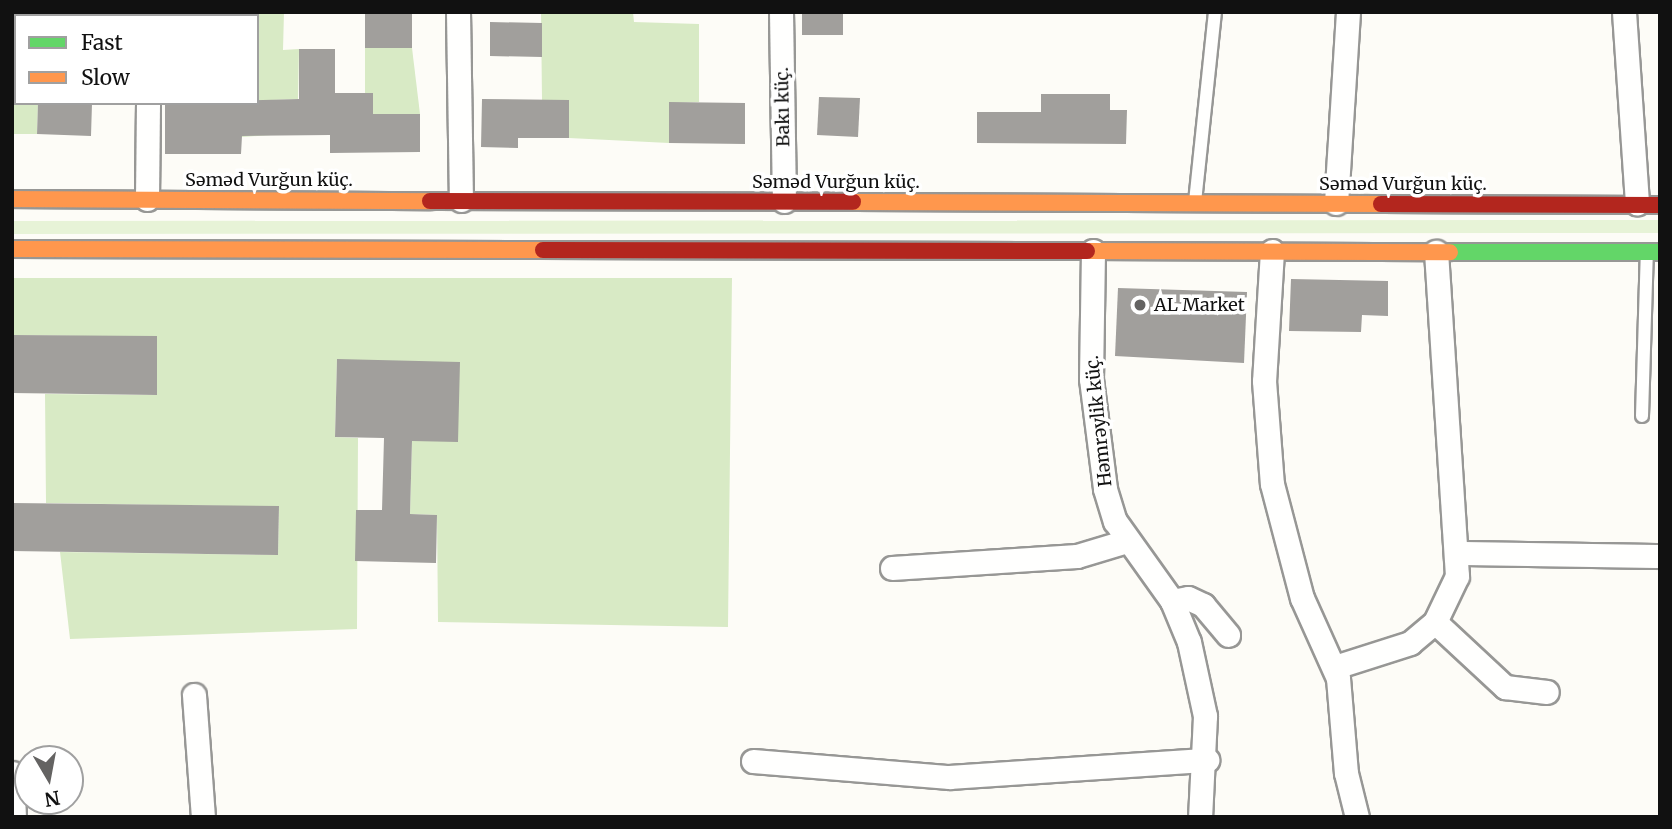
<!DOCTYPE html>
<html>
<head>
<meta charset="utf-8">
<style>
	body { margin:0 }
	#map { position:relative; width:1672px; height:829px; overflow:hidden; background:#fdfcf7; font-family:Merriweather,serif }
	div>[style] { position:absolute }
	.green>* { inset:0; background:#e7f3d7 }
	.forest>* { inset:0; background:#d8eac5 }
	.building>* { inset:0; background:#a19f9c }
	.roads { filter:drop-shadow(2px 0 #979795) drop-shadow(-2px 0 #979795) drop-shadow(0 2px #979795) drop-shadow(0 -2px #979795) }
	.lane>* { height:12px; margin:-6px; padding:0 6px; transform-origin:6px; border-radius:6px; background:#fffffe }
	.street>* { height:23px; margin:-11.5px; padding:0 11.5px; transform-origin:11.5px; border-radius:11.5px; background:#fffffe }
	.fast>* { height:16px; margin:-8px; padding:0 8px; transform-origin:8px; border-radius:8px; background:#63d668 }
	.slow>* { height:16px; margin:-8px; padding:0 8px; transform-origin:8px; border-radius:8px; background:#ff974d }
	.jam>* { height:16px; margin:-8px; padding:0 8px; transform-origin:8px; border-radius:8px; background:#b3261e }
	.dots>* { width:19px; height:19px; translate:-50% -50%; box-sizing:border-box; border:4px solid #fff; border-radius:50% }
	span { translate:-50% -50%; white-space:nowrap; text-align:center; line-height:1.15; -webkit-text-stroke:7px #fff; paint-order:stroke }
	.street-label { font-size:18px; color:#111 }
	.poi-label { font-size:18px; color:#111 }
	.left { translate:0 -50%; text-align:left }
	.frame { position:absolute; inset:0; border:14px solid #111; pointer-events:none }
	.legend { position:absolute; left:14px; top:14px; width:245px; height:91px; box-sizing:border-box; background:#fff; border:2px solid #a0a0a0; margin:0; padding:9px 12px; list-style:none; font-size:21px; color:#111 }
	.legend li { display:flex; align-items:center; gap:14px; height:35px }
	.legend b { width:35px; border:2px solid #a0a0a0 }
	.north { position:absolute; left:14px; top:745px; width:70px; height:70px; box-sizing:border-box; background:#fff; border:2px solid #a0a0a0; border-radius:50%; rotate:170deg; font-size:19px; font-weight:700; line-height:28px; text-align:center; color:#111 }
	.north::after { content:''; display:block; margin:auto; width:24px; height:32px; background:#646362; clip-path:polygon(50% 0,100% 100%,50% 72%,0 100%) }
</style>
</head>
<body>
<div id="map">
	<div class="green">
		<div style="clip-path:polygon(1660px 220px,1660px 233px,12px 234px,12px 221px)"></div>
	</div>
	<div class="forest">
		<div style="clip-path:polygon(12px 12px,42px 12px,16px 16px,16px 103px,38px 103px,37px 134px,12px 134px)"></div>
		<div style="clip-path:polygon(225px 12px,284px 12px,283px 50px,299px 49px,298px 99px,271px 100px,271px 135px,242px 137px,242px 103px,257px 103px,257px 16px)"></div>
		<div style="clip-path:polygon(541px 12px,633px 12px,634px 22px,699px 24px,699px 102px,669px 103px,669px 143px,569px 138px,569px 100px,542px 100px)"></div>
		<div style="clip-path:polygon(365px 48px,412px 48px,420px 114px,373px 114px,365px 93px)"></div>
		<div style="clip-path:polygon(12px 278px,732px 278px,728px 627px,438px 622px,437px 515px,410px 514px,412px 441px,337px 359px,335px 437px,358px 438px,357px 629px,70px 639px,60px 552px,278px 555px,279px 507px,46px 503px,45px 394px,156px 395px,157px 337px,12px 335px)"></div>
	</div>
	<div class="building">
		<div style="clip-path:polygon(365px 12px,412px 12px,412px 48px,365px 48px)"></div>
		<div style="clip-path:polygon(802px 12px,843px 12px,843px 35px,802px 35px)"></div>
		<div style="clip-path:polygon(490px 22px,542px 23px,542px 57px,490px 56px)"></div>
		<div style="clip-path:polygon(299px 49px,335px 49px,335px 93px,373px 93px,373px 114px,420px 114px,420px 152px,330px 153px,330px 135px,242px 136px,241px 154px,165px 154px,165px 103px,299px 99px)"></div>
		<div style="clip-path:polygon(1041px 94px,1110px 94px,1110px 110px,1127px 110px,1126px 144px,977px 143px,977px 112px,1041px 112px)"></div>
		<div style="clip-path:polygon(819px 97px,860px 98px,858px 137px,817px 135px)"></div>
		<div style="clip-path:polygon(482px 99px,569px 100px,569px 138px,518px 138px,518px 148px,481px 147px)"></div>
		<div style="clip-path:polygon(669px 102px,745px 103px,745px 144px,669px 143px)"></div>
		<div style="clip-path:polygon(38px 103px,92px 103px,91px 136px,37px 134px)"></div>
		<div style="clip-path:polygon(1291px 279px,1388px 281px,1388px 316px,1362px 315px,1361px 332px,1289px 331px)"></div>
		<div style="clip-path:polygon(1118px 288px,1247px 292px,1244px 363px,1115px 356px)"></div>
		<div style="clip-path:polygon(12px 335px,157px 336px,157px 395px,12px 393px)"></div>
		<div style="clip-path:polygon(337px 359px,460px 362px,458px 442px,412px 441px,410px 514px,437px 515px,436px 563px,355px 561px,356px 510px,382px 510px,384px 438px,335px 437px)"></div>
		<div style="clip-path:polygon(12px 503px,279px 506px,278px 555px,12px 551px)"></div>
	</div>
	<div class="roads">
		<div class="lane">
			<div style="left:1195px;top:202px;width:191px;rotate:-84deg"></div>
			<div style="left:1642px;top:416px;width:164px;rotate:-88.3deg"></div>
		</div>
		<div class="street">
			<div style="left:458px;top:12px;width:188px;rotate:89.1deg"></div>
			<div style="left:781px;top:12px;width:189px;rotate:89.1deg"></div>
			<div style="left:1624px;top:12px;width:192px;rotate:86.1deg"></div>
			<div style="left:149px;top:16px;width:4px;rotate:-90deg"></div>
			<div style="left:147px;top:199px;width:96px;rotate:-89.4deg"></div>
			<div style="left:1336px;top:203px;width:191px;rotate:-86.4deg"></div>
			<div style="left:1093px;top:251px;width:128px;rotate:90.9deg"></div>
			<div style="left:1091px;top:379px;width:111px;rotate:82.7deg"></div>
			<div style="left:1105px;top:489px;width:34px;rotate:73deg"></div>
			<div style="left:1115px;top:521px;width:98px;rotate:54.5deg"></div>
			<div style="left:1172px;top:601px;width:44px;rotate:67.5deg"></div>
			<div style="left:1189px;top:642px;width:76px;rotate:77.8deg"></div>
			<div style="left:1205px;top:716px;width:101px;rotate:92.8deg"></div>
			<div style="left:1272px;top:251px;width:130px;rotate:93.5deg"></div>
			<div style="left:1264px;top:381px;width:103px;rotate:85.6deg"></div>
			<div style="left:1272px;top:484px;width:118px;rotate:75.3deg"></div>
			<div style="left:1302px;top:598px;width:88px;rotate:65.8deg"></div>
			<div style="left:1338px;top:678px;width:95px;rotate:85.2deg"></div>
			<div style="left:1346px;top:773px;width:45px;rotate:76deg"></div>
			<div style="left:1459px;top:553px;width:201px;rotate:0.9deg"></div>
			<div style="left:892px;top:568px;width:185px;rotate:-3.7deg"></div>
			<div style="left:1077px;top:556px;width:52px;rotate:-16.7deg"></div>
			<div style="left:1172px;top:601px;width:16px;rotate:-11deg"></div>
			<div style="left:1188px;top:598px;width:17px;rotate:25deg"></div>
			<div style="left:1203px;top:605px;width:39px;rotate:50deg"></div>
			<div style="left:1435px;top:622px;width:96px;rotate:42.9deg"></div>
			<div style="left:1505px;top:687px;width:42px;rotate:6.8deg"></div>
			<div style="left:1335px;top:667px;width:79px;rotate:-17.7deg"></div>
			<div style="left:1410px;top:643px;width:33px;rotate:-40deg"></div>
			<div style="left:1435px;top:622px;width:51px;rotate:-64.4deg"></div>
			<div style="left:1457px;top:576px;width:325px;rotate:-93.7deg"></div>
			<div style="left:194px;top:695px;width:122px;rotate:85.8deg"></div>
			<div style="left:753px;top:761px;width:197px;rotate:4.7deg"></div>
			<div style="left:949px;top:777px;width:259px;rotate:-3.8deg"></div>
			<div style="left:12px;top:773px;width:44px;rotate:87.4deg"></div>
		</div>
		<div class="fast">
			<div style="left:1450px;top:252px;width:210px"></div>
		</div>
		<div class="slow">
			<div style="left:12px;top:199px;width:418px;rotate:0.3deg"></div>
			<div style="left:853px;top:202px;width:528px;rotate:0.22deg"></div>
			<div style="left:12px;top:249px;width:531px;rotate:0.11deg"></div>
			<div style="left:1087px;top:251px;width:363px;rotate:0.2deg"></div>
		</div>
		<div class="jam">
			<div style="left:430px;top:201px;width:423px;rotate:0.1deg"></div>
			<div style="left:1381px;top:204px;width:279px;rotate:0.2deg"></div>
			<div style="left:543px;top:250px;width:544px;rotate:0.11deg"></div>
		</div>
	</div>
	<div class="dots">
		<div style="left:1140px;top:305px;background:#646362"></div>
	</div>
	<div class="street-label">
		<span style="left:783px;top:107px;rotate:-91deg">Bakı küç.</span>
		<span style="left:269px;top:180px">Səməd Vurğun küç.</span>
		<span style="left:836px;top:182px">Səməd Vurğun küç.</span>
		<span style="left:1403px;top:184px">Səməd Vurğun küç.</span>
		<span style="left:1099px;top:421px;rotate:-96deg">Həmrəylik küç.</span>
	</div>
	<div class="poi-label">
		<span class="left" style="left:1154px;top:305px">AL Market</span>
	</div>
	<div class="frame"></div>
	<ul class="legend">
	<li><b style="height:9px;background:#63d668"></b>Fast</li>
	<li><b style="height:9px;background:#ff974d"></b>Slow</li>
	</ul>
	<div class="north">N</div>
</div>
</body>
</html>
